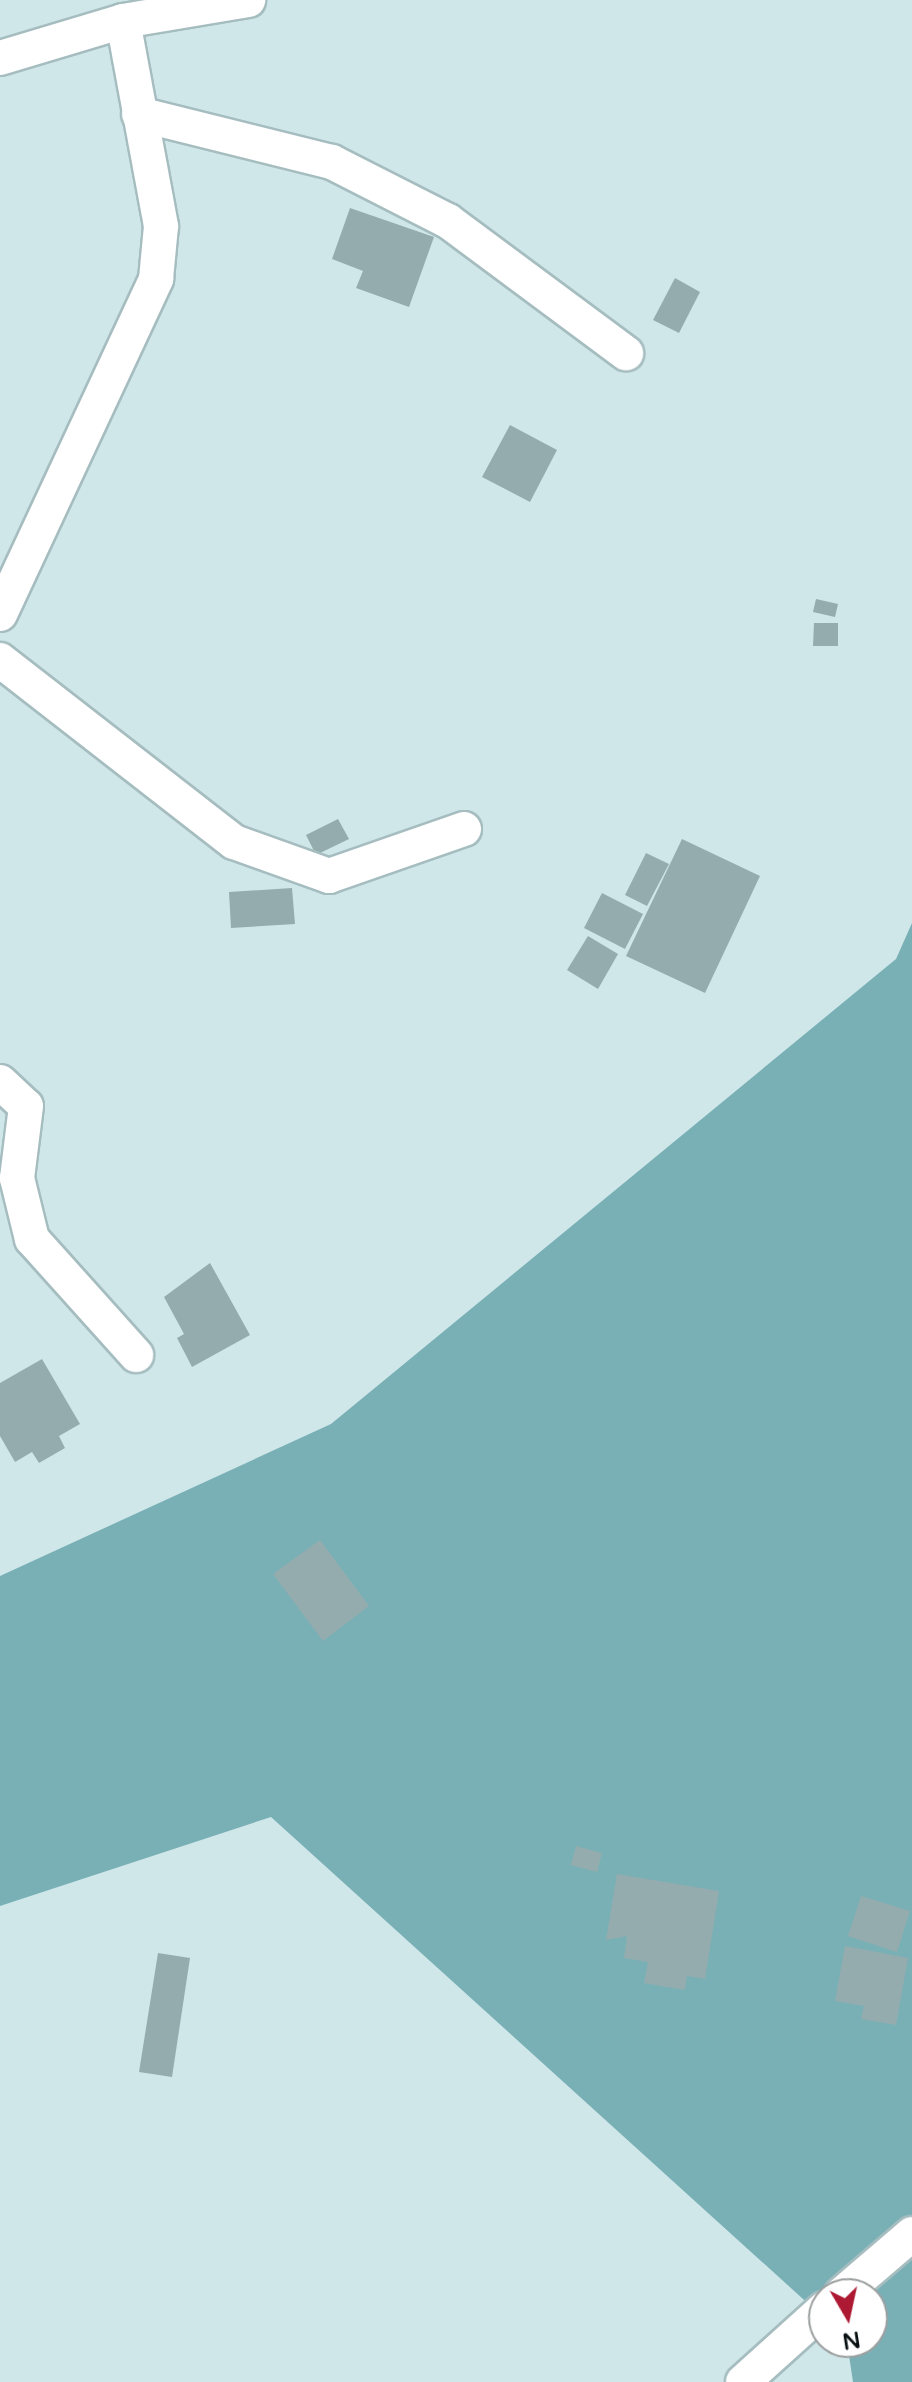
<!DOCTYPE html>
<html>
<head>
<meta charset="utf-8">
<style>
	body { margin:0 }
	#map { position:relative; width:912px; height:2382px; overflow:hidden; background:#d0e7ea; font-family:"Varela Round",sans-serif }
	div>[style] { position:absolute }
	.forest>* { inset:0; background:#79b0b6 }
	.building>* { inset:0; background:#95acae }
	.roads { filter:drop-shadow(2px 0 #a6bdc0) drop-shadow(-2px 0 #a6bdc0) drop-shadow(0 2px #a6bdc0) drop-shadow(0 -2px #a6bdc0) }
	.minor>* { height:34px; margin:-17px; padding:0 17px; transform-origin:17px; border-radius:17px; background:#fff }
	span { translate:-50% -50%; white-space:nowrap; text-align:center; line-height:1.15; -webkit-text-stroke:6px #fff; paint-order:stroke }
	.north { position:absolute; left:808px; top:2278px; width:80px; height:80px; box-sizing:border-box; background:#fff; border:2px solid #9c9fa0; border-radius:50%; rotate:171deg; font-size:22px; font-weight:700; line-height:32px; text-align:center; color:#081011 }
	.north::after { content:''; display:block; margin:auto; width:28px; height:36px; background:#ad1932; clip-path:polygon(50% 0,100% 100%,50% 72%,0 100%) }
</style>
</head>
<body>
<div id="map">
	<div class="forest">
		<div style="clip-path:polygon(912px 923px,912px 2382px,853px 2382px,847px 2342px,872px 2342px,872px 2294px,824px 2294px,824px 2318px,271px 1817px,0 1906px,0 1576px,331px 1424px,896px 959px)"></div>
	</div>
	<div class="building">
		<div style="clip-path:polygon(350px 208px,434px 237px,409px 307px,356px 288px,363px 271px,332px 259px)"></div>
		<div style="clip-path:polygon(675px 278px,700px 292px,679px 333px,653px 320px)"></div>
		<div style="clip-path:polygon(510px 425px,557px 450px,530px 502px,482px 477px)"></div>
		<div style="clip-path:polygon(816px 599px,838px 604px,835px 617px,813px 612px)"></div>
		<div style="clip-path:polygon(814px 623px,838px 623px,838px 646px,813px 646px)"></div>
		<div style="clip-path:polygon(338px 819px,349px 839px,316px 855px,306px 835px)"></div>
		<div style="clip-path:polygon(682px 839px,760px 876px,705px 993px,626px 956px)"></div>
		<div style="clip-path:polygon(646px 853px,669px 864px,647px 906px,625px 895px)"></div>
		<div style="clip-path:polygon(292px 888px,295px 924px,231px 928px,229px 892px)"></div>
		<div style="clip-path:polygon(602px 893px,643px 914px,625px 949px,584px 928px)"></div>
		<div style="clip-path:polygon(588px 936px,618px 954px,598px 989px,567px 970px)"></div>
		<div style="clip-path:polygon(210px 1263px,250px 1335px,192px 1367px,177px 1338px,184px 1334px,164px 1297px)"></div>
		<div style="clip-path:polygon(42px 1359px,80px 1424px,59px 1436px,65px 1448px,39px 1463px,32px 1452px,15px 1462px,0 1436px,0 1383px)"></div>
		<div style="clip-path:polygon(320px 1540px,369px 1606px,323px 1641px,273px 1574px)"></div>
		<div style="clip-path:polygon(576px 1846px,602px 1853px,597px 1872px,571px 1865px)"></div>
		<div style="clip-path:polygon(617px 1874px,719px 1891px,705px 1979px,687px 1976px,685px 1990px,644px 1983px,648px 1962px,624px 1958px,627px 1936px,606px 1940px)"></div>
		<div style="clip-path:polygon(861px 1896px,910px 1911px,897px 1952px,848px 1936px)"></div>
		<div style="clip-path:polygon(845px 1946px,908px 1958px,896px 2025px,861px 2019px,864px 2006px,835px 2001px)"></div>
		<div style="clip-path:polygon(158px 1953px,190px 1958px,172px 2077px,139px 2072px)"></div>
	</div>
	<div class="roads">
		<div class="minor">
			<div style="left:0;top:58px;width:128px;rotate:-16.7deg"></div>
			<div style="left:123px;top:21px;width:127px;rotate:-9.5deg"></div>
			<div style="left:139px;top:114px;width:199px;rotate:14deg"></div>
			<div style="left:332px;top:162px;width:130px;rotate:27deg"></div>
			<div style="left:448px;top:221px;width:222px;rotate:36.6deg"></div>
			<div style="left:0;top:614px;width:370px;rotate:-65deg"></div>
			<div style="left:156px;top:279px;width:53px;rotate:-84.6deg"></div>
			<div style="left:161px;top:226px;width:208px;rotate:-100.5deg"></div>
			<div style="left:0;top:660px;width:296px;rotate:37.9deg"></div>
			<div style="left:234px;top:842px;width:101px;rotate:19.7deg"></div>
			<div style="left:329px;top:876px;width:143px;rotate:-19.2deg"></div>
			<div style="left:0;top:1082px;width:35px;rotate:43deg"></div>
			<div style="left:26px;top:1106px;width:73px;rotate:97.1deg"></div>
			<div style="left:17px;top:1178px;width:63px;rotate:76.2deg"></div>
			<div style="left:32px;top:1239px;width:156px;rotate:48.1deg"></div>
			<div style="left:842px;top:2294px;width:92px;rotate:-40.6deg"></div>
			<div style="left:743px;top:2382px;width:109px;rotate:-42deg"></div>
		</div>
	</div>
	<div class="north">N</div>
</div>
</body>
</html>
